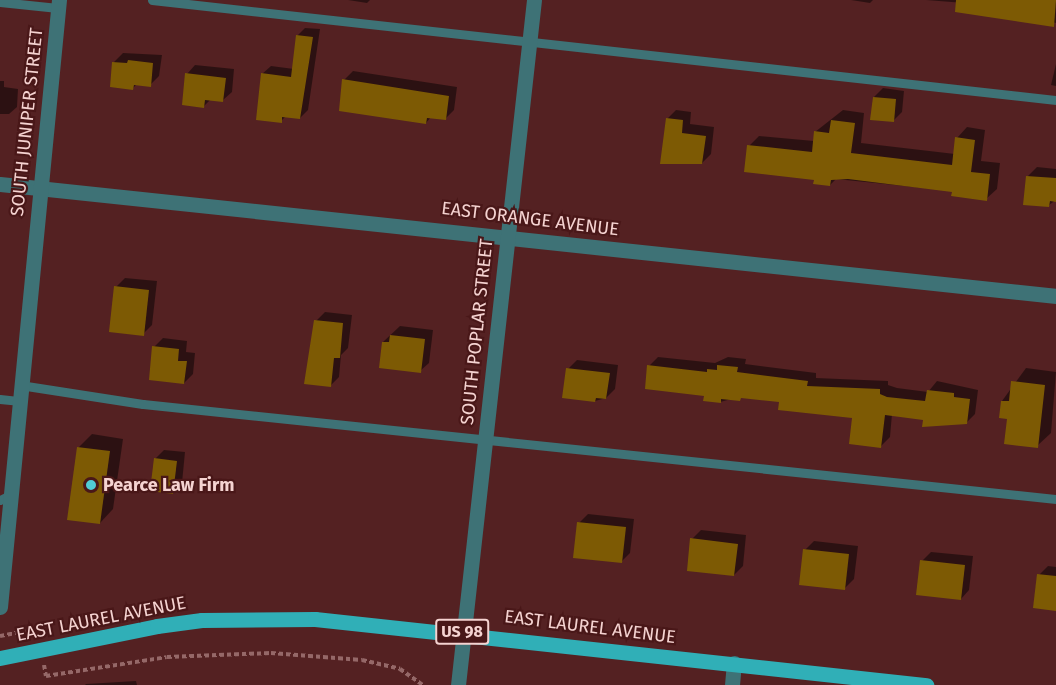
<!DOCTYPE html>
<html>
<head>
<meta charset="utf-8">
<style>
	body { margin:0 }
	#map { position:relative; width:1056px; height:685px; overflow:hidden; background:#542122; font-family:"Fira Sans",sans-serif }
	div>[style] { position:absolute }
	.shadow>* { inset:0; background:#0007 }
	.building>* { inset:0; background:#7d5a04 }
	.path>* { height:4px; margin-top:-2px; transform-origin:0; background:repeating-linear-gradient(90deg,#956868 0 4.5px,transparent 0 7.5px) }
	.service>* { height:9px; margin:-4.5px; padding:0 4.5px; transform-origin:4.5px; border-radius:4.5px; background:#3e7276 }
	.minor>* { height:15px; margin:-7.5px; padding:0 7.5px; transform-origin:7.5px; border-radius:7.5px; background:#3e7276 }
	.tertiary>* { height:15px; margin:-7.5px; padding:0 7.5px; transform-origin:7.5px; border-radius:7.5px; background:#3e7276 }
	.primary>* { height:15px; margin:-7.5px; padding:0 7.5px; transform-origin:7.5px; border-radius:7.5px; background:#30afb7 }
	.dots>* { width:16px; height:16px; translate:-50% -50%; box-sizing:border-box; border:3px solid #491718; border-radius:50% }
	span { translate:-50% -50%; white-space:nowrap; text-align:center; line-height:1.15; -webkit-text-stroke:4.5px #491718; paint-order:stroke }
	.shield-label span { padding:2px 4px; background:#491718; border:2px solid; border-radius:4px; -webkit-text-stroke-width:0 }
	.shield-label { font-size:16px; color:#f5d3d1; font-weight:700 }
	.street-label { font-size:18px; color:#f5d3d1 }
	.poi-label { font-size:18px; color:#f5d3d1; font-weight:700 }
	.left { translate:0 -50%; text-align:left }
</style>
</head>
<body>
<div id="map">
	<div class="shadow">
		<div style="clip-path:polygon(348px 0,370px 0,367px 3px)"></div>
		<div style="clip-path:polygon(851px 0,873px 0,870px 3px)"></div>
		<div style="clip-path:polygon(926px 0,1056px 0,1056px 23px,990px 5px)"></div>
		<div style="clip-path:polygon(305px 28px,320px 29px,308px 110px,300px 118px,286px 116px,281px 121px,262px 74px,271px 66px,294px 69px,297px 36px)"></div>
		<div style="clip-path:polygon(123px 53px,162px 55px,159px 76px,150px 85px,137px 84px,133px 88px,114px 62px)"></div>
		<div style="clip-path:polygon(1056px 64px,1056px 86px,1051px 85px)"></div>
		<div style="clip-path:polygon(195px 65px,234px 69px,232px 92px,223px 100px,211px 99px,204px 106px,187px 74px)"></div>
		<div style="clip-path:polygon(353px 71px,457px 87px,454px 110px,445px 119px,431px 117px,426px 123px,344px 80px)"></div>
		<div style="clip-path:polygon(0 81px,4px 81px,4px 87px,18px 89px,17px 107px,9px 114px,0 114px)"></div>
		<div style="clip-path:polygon(883px 88px,904px 91px,902px 112px,893px 121px,874px 97px)"></div>
		<div style="clip-path:polygon(676px 110px,691px 112px,690px 124px,714px 127px,711px 154px,702px 163px,667px 119px)"></div>
		<div style="clip-path:polygon(843px 110px,864px 113px,861px 143px,955px 154px,957px 138px,967px 127px,985px 130px,981px 161px,1000px 163px,997px 189px,986px 199px,954px 191px,836px 179px,830px 185px,749px 146px,759px 136px,814px 141px,815px 132px)"></div>
		<div style="clip-path:polygon(1037px 167px,1056px 169px,1056px 200px,1049px 205px,1028px 176px)"></div>
		<div style="clip-path:polygon(125px 278px,157px 281px,152px 325px,143px 334px,116px 287px)"></div>
		<div style="clip-path:polygon(325px 312px,352px 315px,348px 348px,341px 355px,339px 377px,330px 386px,316px 321px)"></div>
		<div style="clip-path:polygon(400px 326px,433px 330px,429px 363px,420px 371px,383px 342px)"></div>
		<div style="clip-path:polygon(163px 338px,187px 341px,186px 352px,195px 353px,193px 374px,184px 383px,154px 347px)"></div>
		<div style="clip-path:polygon(658px 357px,715px 363px,728px 357px,746px 359px,745px 364px,816px 373px,816px 378px,888px 381px,888px 385px,897px 388px,928px 392px,937px 381px,978px 390px,975px 414px,966px 423px,892px 414px,890px 437px,881px 446px,854px 417px,780px 400px,743px 396px,720px 402px,649px 366px)"></div>
		<div style="clip-path:polygon(577px 360px,618px 365px,615px 389px,606px 398px,595px 401px,568px 369px)"></div>
		<div style="clip-path:polygon(1026px 368px,1056px 372px,1051px 433px,1037px 446px,1002px 401px)"></div>
		<div style="clip-path:polygon(92px 434px,123px 439px,113px 509px,100px 523px,78px 448px)"></div>
		<div style="clip-path:polygon(164px 450px,185px 452px,182px 483px,173px 492px,155px 459px)"></div>
		<div style="clip-path:polygon(588px 514px,634px 519px,630px 553px,621px 562px,579px 523px)"></div>
		<div style="clip-path:polygon(701px 530px,746px 535px,743px 566px,734px 575px,692px 539px)"></div>
		<div style="clip-path:polygon(814px 541px,858px 546px,854px 579px,845px 588px,805px 550px)"></div>
		<div style="clip-path:polygon(931px 552px,973px 556px,969px 590px,961px 599px,922px 561px)"></div>
		<div style="clip-path:polygon(1048px 566px,1056px 567px,1056px 609px,1039px 575px)"></div>
		<div style="clip-path:polygon(136px 681px,137px 685px,85px 685px,86px 684px)"></div>
	</div>
	<div class="building">
		<div style="clip-path:polygon(956px 0,1056px 0,1054px 27px,955px 12px)"></div>
		<div style="clip-path:polygon(296px 35px,313px 37px,300px 119px,282px 117px,282px 123px,256px 120px,261px 73px,291px 77px)"></div>
		<div style="clip-path:polygon(128px 60px,153px 63px,151px 87px,134px 85px,133px 90px,110px 87px,112px 62px,127px 63px)"></div>
		<div style="clip-path:polygon(185px 73px,226px 78px,223px 102px,205px 100px,204px 108px,182px 105px)"></div>
		<div style="clip-path:polygon(342px 79px,449px 96px,446px 120px,427px 118px,426px 124px,339px 111px)"></div>
		<div style="clip-path:polygon(873px 97px,896px 99px,894px 122px,870px 120px)"></div>
		<div style="clip-path:polygon(666px 118px,683px 120px,682px 133px,706px 136px,702px 164px,660px 164px)"></div>
		<div style="clip-path:polygon(831px 120px,855px 123px,851px 153px,952px 165px,955px 137px,975px 140px,971px 172px,990px 174px,987px 201px,951px 196px,952px 192px,848px 179px,831px 180px,830px 186px,813px 184px,814px 180px,744px 172px,747px 145px,812px 152px,814px 131px,829px 133px)"></div>
		<div style="clip-path:polygon(1026px 176px,1056px 178px,1056px 202px,1050px 201px,1049px 207px,1023px 205px)"></div>
		<div style="clip-path:polygon(114px 286px,149px 290px,144px 336px,109px 332px)"></div>
		<div style="clip-path:polygon(314px 320px,343px 323px,340px 358px,334px 358px,331px 387px,304px 384px)"></div>
		<div style="clip-path:polygon(390px 335px,425px 339px,421px 373px,379px 368px,382px 342px,389px 342px)"></div>
		<div style="clip-path:polygon(152px 346px,179px 349px,178px 361px,187px 361px,184px 384px,149px 380px)"></div>
		<div style="clip-path:polygon(647px 365px,707px 372px,707px 369px,717px 370px,717px 365px,738px 367px,737px 372px,808px 381px,807px 386px,880px 389px,880px 394px,887px 397px,925px 401px,927px 390px,954px 393px,954px 397px,970px 399px,967px 424px,922px 427px,923px 420px,885px 415px,881px 448px,849px 444px,852px 418px,778px 410px,779px 402px,741px 398px,740px 401px,721px 399px,721px 403px,703px 401px,704px 396px,645px 389px)"></div>
		<div style="clip-path:polygon(566px 368px,610px 373px,606px 399px,596px 398px,595px 402px,562px 398px)"></div>
		<div style="clip-path:polygon(1011px 381px,1045px 385px,1038px 448px,1004px 444px,1007px 419px,999px 418px,1001px 401px,1009px 401px)"></div>
		<div style="clip-path:polygon(77px 447px,110px 451px,100px 524px,67px 520px)"></div>
		<div style="clip-path:polygon(154px 458px,177px 461px,173px 494px,150px 491px)"></div>
		<div style="clip-path:polygon(577px 522px,626px 527px,622px 563px,573px 558px)"></div>
		<div style="clip-path:polygon(690px 538px,738px 544px,734px 576px,687px 571px)"></div>
		<div style="clip-path:polygon(803px 549px,849px 554px,845px 590px,799px 585px)"></div>
		<div style="clip-path:polygon(920px 560px,965px 565px,961px 600px,916px 595px)"></div>
		<div style="clip-path:polygon(1037px 574px,1056px 576px,1056px 611px,1033px 608px)"></div>
	</div>
	<div class="path">
		<div style="left:0;top:636px;width:42px;rotate:-11deg"></div>
		<div style="left:41px;top:628px;width:6px;rotate:90deg"></div>
		<div style="left:44px;top:665px;width:11px;rotate:80deg"></div>
		<div style="left:46px;top:676px;width:122px;rotate:-8.9deg"></div>
		<div style="left:167px;top:657px;width:104px;rotate:-2.2deg"></div>
		<div style="left:271px;top:653px;width:91px;rotate:4.4deg"></div>
		<div style="left:362px;top:660px;width:39px;rotate:13deg"></div>
		<div style="left:400px;top:669px;width:28px;rotate:35deg"></div>
	</div>
	<div class="service">
		<div style="left:152px;top:0;width:910px;rotate:6.31deg"></div>
		<div style="left:0;top:2px;width:58px;rotate:5.9deg"></div>
		<div style="left:20px;top:385px;width:124px;rotate:8.8deg"></div>
		<div style="left:143px;top:404px;width:918px;rotate:5.94deg"></div>
		<div style="left:0;top:399px;width:18px;rotate:6deg"></div>
		<div style="left:0;top:500px;width:9px;rotate:-27deg"></div>
	</div>
	<div class="minor">
		<div style="left:0;top:184px;width:1062px;rotate:6.05deg"></div>
		<div style="left:458px;top:685px;width:689px;rotate:-83.67deg"></div>
		<div style="left:732px;top:685px;width:22px;rotate:-85deg"></div>
	</div>
	<div class="tertiary">
		<div style="left:0;top:607px;width:610px;rotate:-84.45deg"></div>
	</div>
	<div class="primary">
		<div style="left:0;top:658px;width:160px;rotate:-11.5deg"></div>
		<div style="left:157px;top:626px;width:45px;rotate:-7.6deg"></div>
		<div style="left:202px;top:620px;width:113px;rotate:-0.5deg"></div>
		<div style="left:315px;top:619px;width:615px;rotate:6.17deg"></div>
	</div>
	<div class="dots">
		<div style="left:91px;top:485px;background:#51ccd4"></div>
	</div>
	<div class="shield-label">
		<span style="left:462px;top:632px">US 98</span>
	</div>
	<div class="street-label">
		<span style="left:27px;top:122px;rotate:-84deg">SOUTH JUNIPER STREET</span>
		<span style="left:530px;top:219px;rotate:7deg">EAST ORANGE AVENUE</span>
		<span style="left:477px;top:332px;rotate:-84deg">SOUTH POPLAR STREET</span>
		<span style="left:101px;top:619px;rotate:-11deg">EAST LAUREL AVENUE</span>
		<span style="left:590px;top:627px;rotate:7deg">EAST LAUREL AVENUE</span>
	</div>
	<div class="poi-label">
		<span class="left" style="left:103px;top:485px">Pearce Law Firm</span>
	</div>
</div>
</body>
</html>
